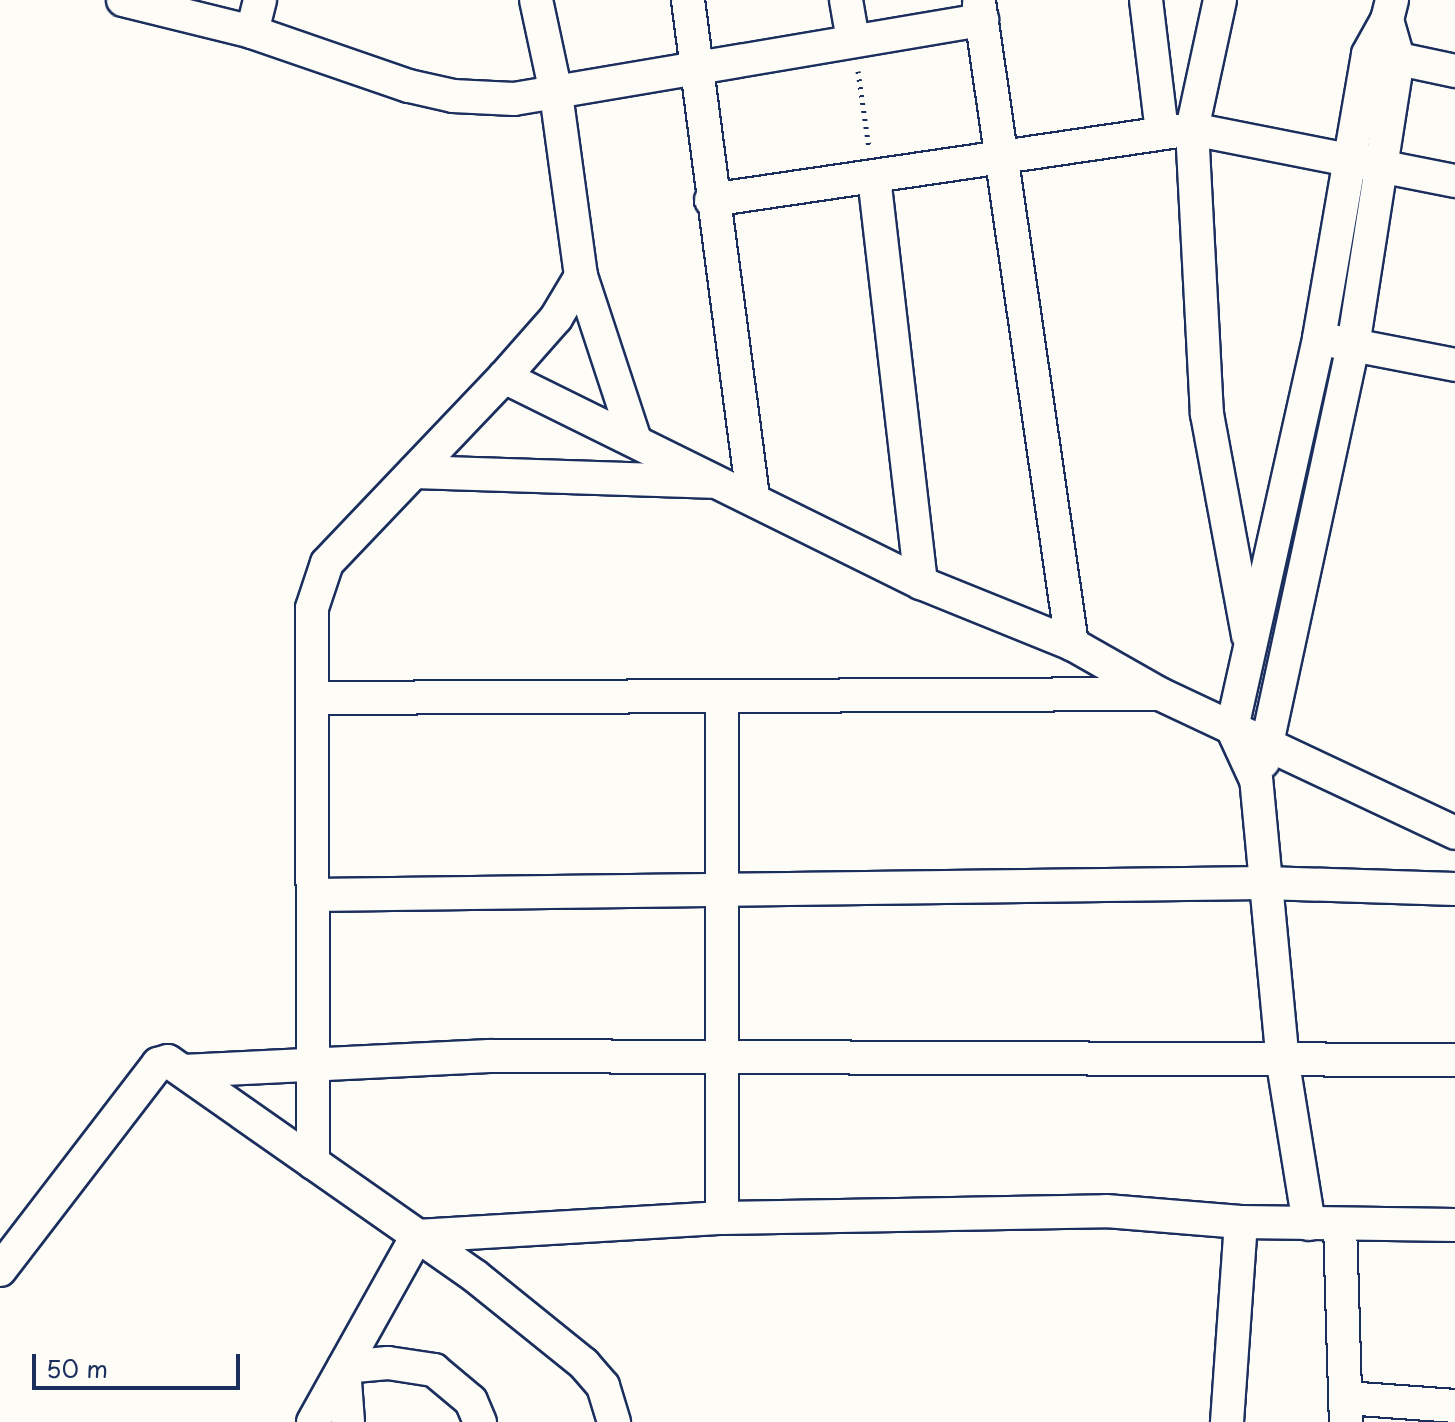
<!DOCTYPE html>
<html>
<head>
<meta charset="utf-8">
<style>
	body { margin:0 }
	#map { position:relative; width:1455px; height:1422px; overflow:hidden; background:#fdfcf7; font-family:"Playpen Sans",sans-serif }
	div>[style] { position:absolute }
	.path>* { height:5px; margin-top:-2.5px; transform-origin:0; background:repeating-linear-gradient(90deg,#1b2f5e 0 2px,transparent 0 8px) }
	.roads { filter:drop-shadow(2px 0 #1b2f5e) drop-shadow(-2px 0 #1b2f5e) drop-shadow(0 2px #1b2f5e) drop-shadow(0 -2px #1b2f5e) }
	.street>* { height:32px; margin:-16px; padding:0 16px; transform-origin:16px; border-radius:16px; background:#fdfcf7 }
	span { translate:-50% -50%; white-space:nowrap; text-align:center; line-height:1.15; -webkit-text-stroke:6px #fdfcf7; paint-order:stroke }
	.scale { position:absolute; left:32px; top:1354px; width:208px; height:36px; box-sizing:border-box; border:4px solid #1b2f5e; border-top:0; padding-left:10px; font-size:24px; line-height:28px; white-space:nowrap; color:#1b2f5e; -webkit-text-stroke:6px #fdfcf7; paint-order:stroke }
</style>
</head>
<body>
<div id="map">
	<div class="path">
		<div style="left:858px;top:71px;width:78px;rotate:81.9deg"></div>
	</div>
	<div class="roads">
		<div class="street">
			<div style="left:123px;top:0;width:133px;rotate:13.9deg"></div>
			<div style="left:252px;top:32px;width:166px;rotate:19deg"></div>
			<div style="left:409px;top:86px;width:45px;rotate:12.8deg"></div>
			<div style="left:453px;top:96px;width:61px;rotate:2.8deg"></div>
			<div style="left:514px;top:99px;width:475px;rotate:-9.6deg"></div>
			<div style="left:688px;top:0;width:501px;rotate:82.55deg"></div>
			<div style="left:846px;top:0;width:41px;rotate:80.1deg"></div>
			<div style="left:1146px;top:0;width:134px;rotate:83.1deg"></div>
			<div style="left:1220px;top:0;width:132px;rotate:102.2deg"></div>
			<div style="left:1192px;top:129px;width:268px;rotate:11.2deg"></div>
			<div style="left:979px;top:2px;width:649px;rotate:81.76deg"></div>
			<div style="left:252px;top:32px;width:33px;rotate:-76deg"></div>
			<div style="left:1380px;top:55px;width:77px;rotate:12deg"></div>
			<div style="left:874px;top:177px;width:409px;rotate:83.4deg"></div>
			<div style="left:711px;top:200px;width:486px;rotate:-8.4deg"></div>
			<div style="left:1192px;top:129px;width:285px;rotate:87deg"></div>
			<div style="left:1207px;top:414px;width:225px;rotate:79.5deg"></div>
			<div style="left:581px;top:276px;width:173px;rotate:71.8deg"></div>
			<div style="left:1332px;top:341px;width:125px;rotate:11deg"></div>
			<div style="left:504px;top:377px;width:465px;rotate:26.3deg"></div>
			<div style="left:921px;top:583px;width:163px;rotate:22deg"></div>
			<div style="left:1072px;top:644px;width:101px;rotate:29.6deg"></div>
			<div style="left:1160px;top:694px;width:326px;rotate:25.2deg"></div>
			<div style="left:414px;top:472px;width:297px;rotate:1.9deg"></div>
			<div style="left:312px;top:698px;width:845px;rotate:-0.27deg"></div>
			<div style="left:1263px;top:762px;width:426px;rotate:-77.8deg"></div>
			<div style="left:1353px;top:346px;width:291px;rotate:-81.1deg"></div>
			<div style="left:1398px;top:58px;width:40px;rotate:-106deg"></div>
			<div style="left:313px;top:895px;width:952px;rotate:-0.72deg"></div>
			<div style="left:1265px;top:883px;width:190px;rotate:1.8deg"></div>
			<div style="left:184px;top:1071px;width:305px;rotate:-2.8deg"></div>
			<div style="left:489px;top:1056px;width:966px;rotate:0.24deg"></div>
			<div style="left:313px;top:1163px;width:555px;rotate:-90.1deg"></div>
			<div style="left:312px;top:608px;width:47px;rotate:-71.6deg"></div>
			<div style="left:327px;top:563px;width:257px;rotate:-46.4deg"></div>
			<div style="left:504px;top:377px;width:79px;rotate:-48.6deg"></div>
			<div style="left:556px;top:318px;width:49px;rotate:-59.2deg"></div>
			<div style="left:581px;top:276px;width:185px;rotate:-97.8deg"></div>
			<div style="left:556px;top:93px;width:95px;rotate:-102.1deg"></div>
			<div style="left:722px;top:1218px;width:522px;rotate:-90deg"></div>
			<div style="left:1309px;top:1224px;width:163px;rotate:-99.2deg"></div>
			<div style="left:1283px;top:1063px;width:284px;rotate:-95.4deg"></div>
			<div style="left:1256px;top:780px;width:57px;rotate:-114.8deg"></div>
			<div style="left:1232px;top:728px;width:400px;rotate:-77.4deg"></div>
			<div style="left:1319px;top:338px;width:288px;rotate:-80.2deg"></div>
			<div style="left:1368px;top:54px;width:39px;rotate:-61deg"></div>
			<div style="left:1387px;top:20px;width:21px;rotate:-76deg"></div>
			<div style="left:1340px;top:1224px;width:198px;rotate:88.3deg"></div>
			<div style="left:0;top:1270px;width:260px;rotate:-52.5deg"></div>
			<div style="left:158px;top:1064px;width:10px;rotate:-17deg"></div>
			<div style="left:168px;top:1061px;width:375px;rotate:35deg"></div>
			<div style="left:475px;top:1276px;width:140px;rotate:38.9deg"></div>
			<div style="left:584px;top:1364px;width:29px;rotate:49deg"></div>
			<div style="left:603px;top:1386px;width:38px;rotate:73deg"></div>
			<div style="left:1346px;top:1398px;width:109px;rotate:4.2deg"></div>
			<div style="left:313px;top:1422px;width:213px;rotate:-60.8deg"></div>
			<div style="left:417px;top:1236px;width:306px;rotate:-3.4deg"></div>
			<div style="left:722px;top:1218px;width:384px;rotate:-1deg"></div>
			<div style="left:1106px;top:1211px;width:135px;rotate:4.7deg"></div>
			<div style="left:1241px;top:1222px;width:214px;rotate:0.8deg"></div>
			<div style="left:348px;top:1422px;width:55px;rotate:-94.2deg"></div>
			<div style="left:344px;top:1367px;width:44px;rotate:-5.2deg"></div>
			<div style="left:388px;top:1363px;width:47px;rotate:8.7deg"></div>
			<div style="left:434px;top:1370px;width:48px;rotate:40deg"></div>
			<div style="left:471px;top:1401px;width:23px;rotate:67deg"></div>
			<div style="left:1227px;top:1422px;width:200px;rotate:-86deg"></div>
		</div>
	</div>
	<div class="scale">50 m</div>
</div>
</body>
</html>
